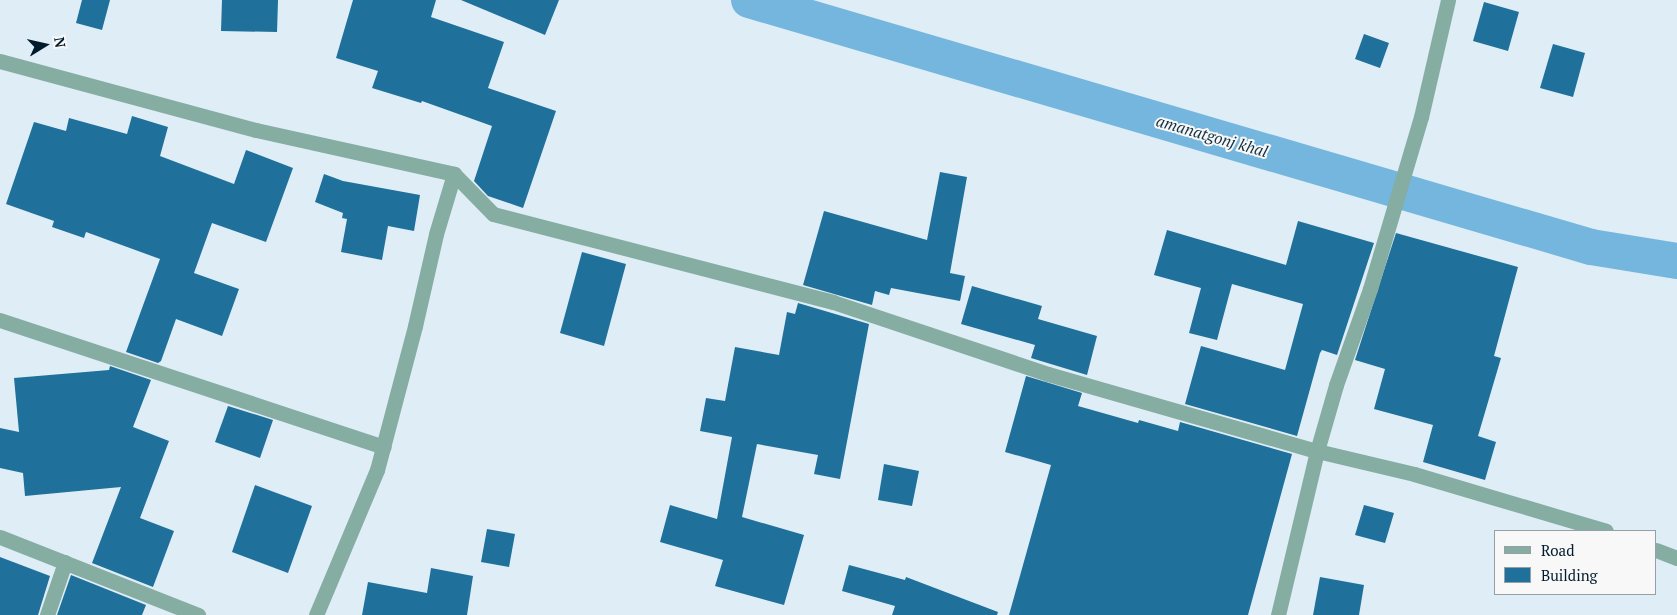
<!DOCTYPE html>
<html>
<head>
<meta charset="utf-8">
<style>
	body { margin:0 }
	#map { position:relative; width:1677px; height:615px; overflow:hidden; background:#dfedf7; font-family:"PT Serif",serif }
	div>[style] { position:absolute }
	.canal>* { height:36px; margin:-18px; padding:0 18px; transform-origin:18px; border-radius:18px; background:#74b6dd }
	.building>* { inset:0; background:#1f719b }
	.street>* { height:15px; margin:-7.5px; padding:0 7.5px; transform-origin:7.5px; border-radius:7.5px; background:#86ada2 }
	span { translate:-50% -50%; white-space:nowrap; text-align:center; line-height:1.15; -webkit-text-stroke:4px #f8f8f8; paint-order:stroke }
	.water-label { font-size:16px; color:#133142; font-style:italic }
	.legend { position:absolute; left:1494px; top:530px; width:162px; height:65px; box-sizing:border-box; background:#f8f8f8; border:1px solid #95a0a6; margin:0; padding:6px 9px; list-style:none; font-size:15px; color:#001b2c }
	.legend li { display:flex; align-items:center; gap:10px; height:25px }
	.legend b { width:25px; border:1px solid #95a0a6 }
	.north { position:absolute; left:20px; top:20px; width:50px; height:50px; -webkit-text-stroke:4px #f8f8f8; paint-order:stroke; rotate:80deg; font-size:14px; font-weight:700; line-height:20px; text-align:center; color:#001b2c }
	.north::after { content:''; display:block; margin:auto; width:18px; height:22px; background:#001b2c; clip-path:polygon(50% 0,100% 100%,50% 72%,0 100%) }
</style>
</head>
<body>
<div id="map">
	<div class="canal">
		<div style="left:749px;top:0;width:877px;rotate:16.35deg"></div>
		<div style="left:1591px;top:247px;width:87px;rotate:9.2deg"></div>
	</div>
	<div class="building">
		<div style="clip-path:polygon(82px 0,110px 0,102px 30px,76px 23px)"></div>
		<div style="clip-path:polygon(222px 0,278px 0,277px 32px,221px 31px)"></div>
		<div style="clip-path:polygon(353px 0,436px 0,431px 17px,504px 42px,488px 88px,556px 111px,523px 208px,488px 196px,474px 181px,492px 126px,422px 101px,421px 103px,372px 88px,378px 71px,336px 58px)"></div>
		<div style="clip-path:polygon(461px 0,559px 0,545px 35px)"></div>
		<div style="clip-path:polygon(1484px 2px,1519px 12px,1508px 51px,1473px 41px)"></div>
		<div style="clip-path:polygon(1364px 34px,1389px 43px,1380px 68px,1355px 59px)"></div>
		<div style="clip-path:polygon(1553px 44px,1585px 53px,1573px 97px,1540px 88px)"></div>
		<div style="clip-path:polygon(132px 116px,168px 127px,160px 156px,234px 184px,246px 150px,293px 168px,266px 242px,212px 223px,194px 273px,239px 289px,222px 336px,176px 319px,161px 361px,158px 363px,126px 352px,160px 259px,86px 232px,84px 238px,52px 227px,54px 221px,6px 204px,34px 122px,66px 131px,69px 118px,127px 134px)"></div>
		<div style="clip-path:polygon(940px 172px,967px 177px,950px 273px,965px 276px,960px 301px,891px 288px,889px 295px,875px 291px,872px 305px,803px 285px,824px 211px,927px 240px)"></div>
		<div style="clip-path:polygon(324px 174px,343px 181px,420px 195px,414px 231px,388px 226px,382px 260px,341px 252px,347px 219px,342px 218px,343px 213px,315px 202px)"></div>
		<div style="clip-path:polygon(1298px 221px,1374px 243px,1337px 355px,1322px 350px,1320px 353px,1297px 436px,1185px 404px,1201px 346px,1285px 370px,1303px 304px,1232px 284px,1217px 340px,1189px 333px,1201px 288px,1154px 275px,1167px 230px,1286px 265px)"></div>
		<div style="clip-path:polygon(1396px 233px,1518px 267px,1494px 356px,1501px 358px,1478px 436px,1496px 442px,1485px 480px,1423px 462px,1433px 425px,1374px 409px,1385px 369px,1355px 360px)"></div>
		<div style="clip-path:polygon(582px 252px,626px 264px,604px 346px,560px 333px)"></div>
		<div style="clip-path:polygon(972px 286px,1042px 306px,1038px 319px,1097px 336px,1087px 375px,1031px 358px,1035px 345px,961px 324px)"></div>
		<div style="clip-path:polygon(798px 303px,869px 324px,840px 479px,814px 474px,818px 455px,757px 444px,742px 517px,804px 535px,784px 605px,715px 586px,723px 560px,660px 542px,670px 505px,717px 519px,732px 437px,700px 431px,706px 398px,725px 401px,735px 347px,779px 355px,787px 312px,795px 314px)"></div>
		<div style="clip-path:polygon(110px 366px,151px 380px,133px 427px,169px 441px,140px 518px,174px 531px,153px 587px,92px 563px,121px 487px,25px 496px,23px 473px,0 468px,0 428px,19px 432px,14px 378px,109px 370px)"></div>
		<div style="clip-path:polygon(1026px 376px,1082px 393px,1078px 406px,1138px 423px,1139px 420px,1178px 431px,1180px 422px,1292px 454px,1248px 615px,1009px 615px,1051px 465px,1005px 452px)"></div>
		<div style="clip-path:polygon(228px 406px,273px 420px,260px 458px,215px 442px)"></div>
		<div style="clip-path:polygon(884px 464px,919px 471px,912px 506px,878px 500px)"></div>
		<div style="clip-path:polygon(255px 485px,312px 506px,288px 573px,232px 552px)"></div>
		<div style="clip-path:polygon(1364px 505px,1394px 513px,1385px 543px,1355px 535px)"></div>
		<div style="clip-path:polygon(487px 529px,515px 534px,509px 567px,481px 562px)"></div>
		<div style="clip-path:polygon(0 557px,50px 576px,38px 615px,0 615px)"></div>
		<div style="clip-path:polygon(849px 565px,905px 580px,906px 577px,998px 612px,997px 615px,892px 615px,895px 606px,842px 591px)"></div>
		<div style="clip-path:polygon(431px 568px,473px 576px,467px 615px,362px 615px,368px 582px,427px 593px)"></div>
		<div style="clip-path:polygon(71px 575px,146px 605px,142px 615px,57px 615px)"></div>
		<div style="clip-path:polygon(1320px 577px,1364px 585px,1359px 615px,1313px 615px)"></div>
	</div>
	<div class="street">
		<div style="left:0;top:61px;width:265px;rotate:15.1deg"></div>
		<div style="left:256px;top:130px;width:203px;rotate:12.5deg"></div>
		<div style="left:454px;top:174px;width:56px;rotate:45.7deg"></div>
		<div style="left:493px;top:214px;width:351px;rotate:14.5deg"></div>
		<div style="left:833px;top:302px;width:227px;rotate:18.5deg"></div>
		<div style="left:1048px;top:374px;width:280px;rotate:16deg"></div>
		<div style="left:1317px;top:451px;width:100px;rotate:13.3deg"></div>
		<div style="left:1414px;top:474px;width:200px;rotate:16.5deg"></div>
		<div style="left:0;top:320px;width:404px;rotate:18.3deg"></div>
		<div style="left:0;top:537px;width:213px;rotate:21.5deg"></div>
		<div style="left:1656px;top:550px;width:22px;rotate:21deg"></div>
		<div style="left:47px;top:615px;width:56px;rotate:-71.2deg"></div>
		<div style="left:316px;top:615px;width:157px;rotate:-67.2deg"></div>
		<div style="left:377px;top:470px;width:149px;rotate:-75.2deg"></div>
		<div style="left:415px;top:326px;width:94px;rotate:-77.1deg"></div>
		<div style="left:436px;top:234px;width:63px;rotate:-73.3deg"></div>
		<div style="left:1278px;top:615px;width:169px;rotate:-76.6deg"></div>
		<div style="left:1317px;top:451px;width:69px;rotate:-73.9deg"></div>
		<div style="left:1336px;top:385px;width:102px;rotate:-70.5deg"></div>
		<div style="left:1370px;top:289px;width:179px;rotate:-73.5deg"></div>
		<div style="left:1421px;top:117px;width:120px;rotate:-77deg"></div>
	</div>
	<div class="water-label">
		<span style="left:1212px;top:136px;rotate:16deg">amanatgonj khal</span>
	</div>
	<ul class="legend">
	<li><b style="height:6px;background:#86ada2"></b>Road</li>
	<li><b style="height:14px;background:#1f719b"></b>Building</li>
	</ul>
	<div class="north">N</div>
</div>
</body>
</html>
